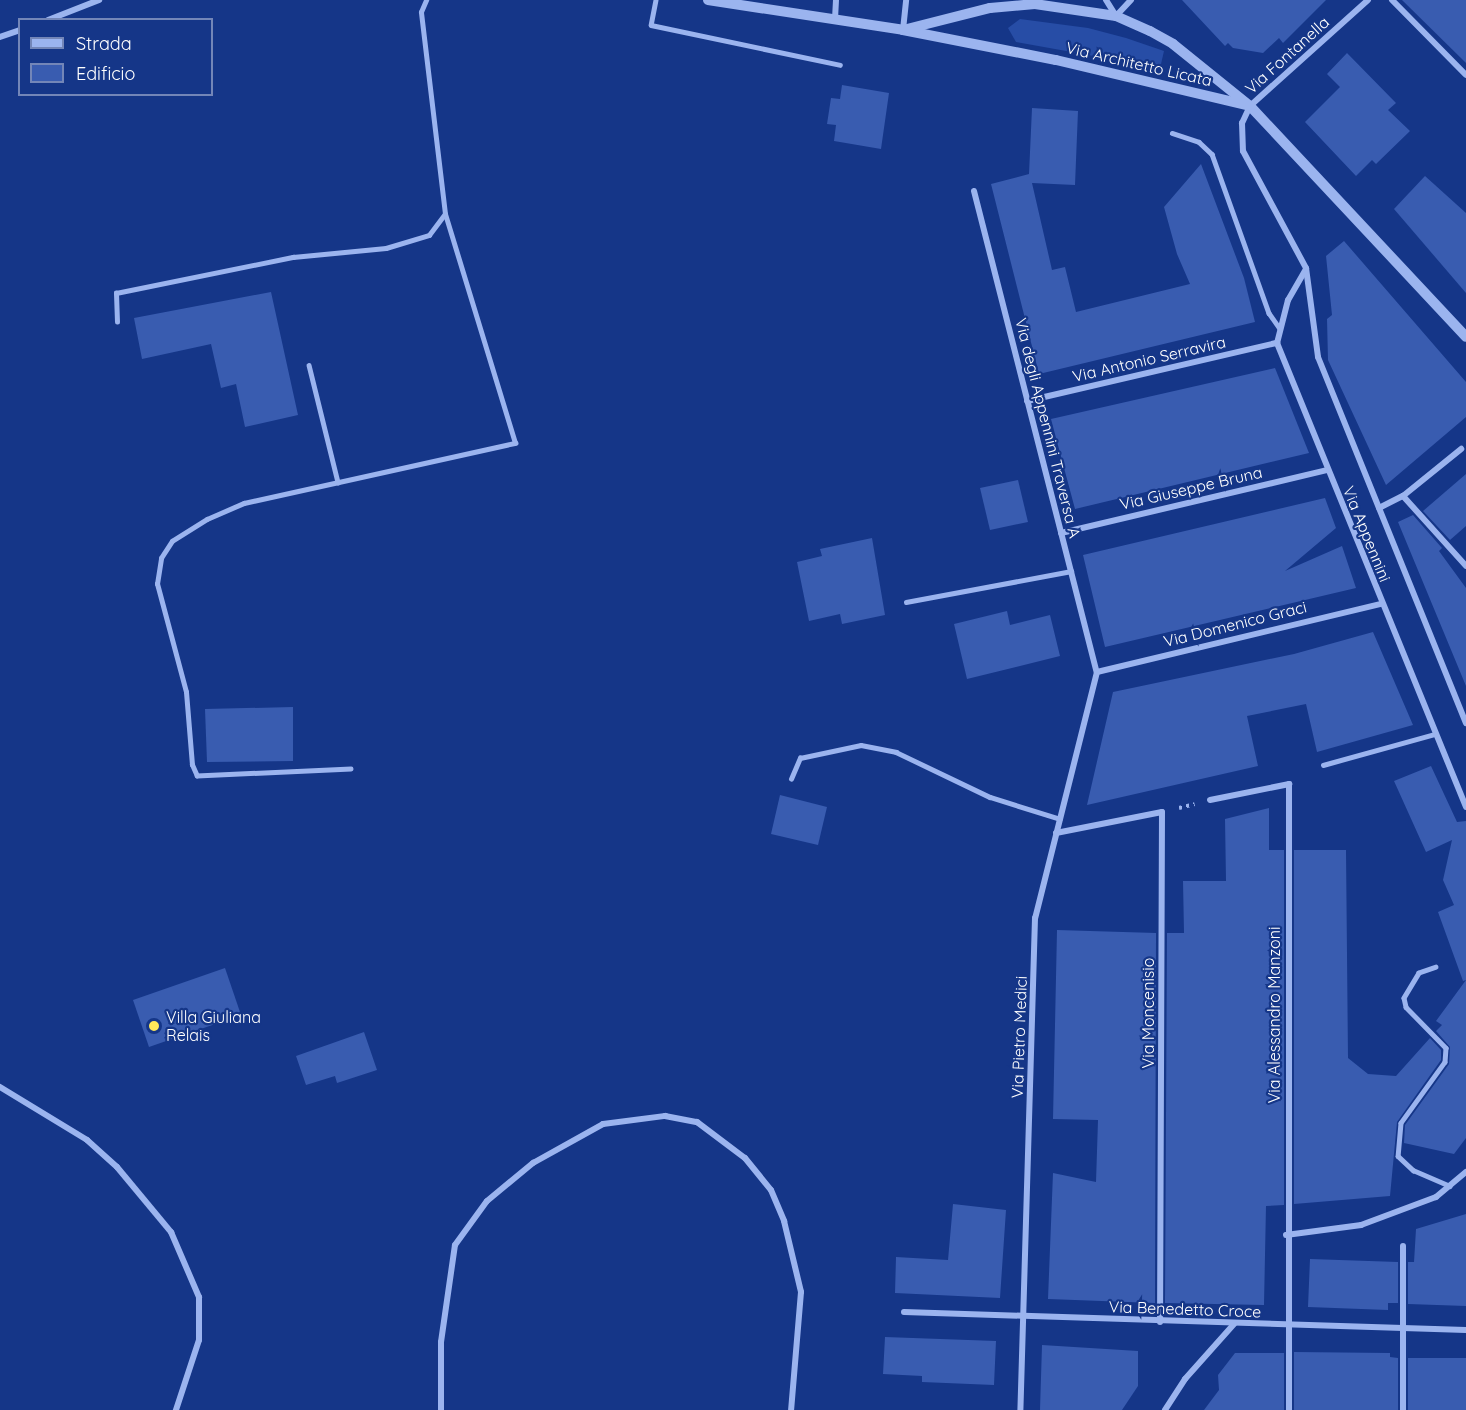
<!DOCTYPE html>
<html>
<head>
<meta charset="utf-8">
<style>
	body { margin:0 }
	#map { position:relative; width:1466px; height:1410px; overflow:hidden; background:#153688; font-family:Quicksand,sans-serif }
	div>[style] { position:absolute }
	.green>* { inset:0; background:#274da6 }
	.building>* { inset:0; background:#395cb0 }
	.path>* { height:4px; margin-top:-2px; transform-origin:0; background:repeating-linear-gradient(90deg,#9bb4ef 0 3px,transparent 0 7.5px) }
	.service>* { height:4.5px; margin:-2.25px; padding:0 2.25px; transform-origin:2.25px; border-radius:2.25px; background:#9bb4ef }
	.minor>* { height:6px; margin:-3px; padding:0 3px; transform-origin:3px; border-radius:3px; background:#9bb4ef }
	.tertiary>* { height:10px; margin:-5px; padding:0 5px; transform-origin:5px; border-radius:5px; background:#9bb4ef }
	.dots>* { width:16px; height:16px; translate:-50% -50%; box-sizing:border-box; border:3px solid #153688; border-radius:50% }
	span { translate:-50% -50%; white-space:nowrap; text-align:center; line-height:1.15; -webkit-text-stroke:4.5px #153688; paint-order:stroke }
	.street-label { font-size:16px; color:#fff }
	.poi-label { font-size:16px; color:#fff }
	.left { translate:0 -50%; text-align:left }
	.legend { position:absolute; left:18px; top:18px; width:195px; height:78px; box-sizing:border-box; background:#153688; border:2px solid #7386b8; margin:0; padding:8px 10px; list-style:none; font-size:18px; color:#fff }
	.legend li { display:flex; align-items:center; gap:12px; height:30px }
	.legend b { width:30px; border:2px solid #7386b8 }
</style>
</head>
<body>
<div id="map">
	<div class="green">
		<div style="clip-path:polygon(1020px 19px,1088px 28px,1126px 38px,1164px 51px,1161px 64px,1155px 67px,1016px 42px,1008px 28px)"></div>
	</div>
	<div class="building">
		<div style="clip-path:polygon(1182px 0,1326px 0,1283px 43px,1279px 38px,1263px 53px,1233px 48px,1228px 43px,1225px 46px)"></div>
		<div style="clip-path:polygon(1402px 0,1466px 0,1466px 63px)"></div>
		<div style="clip-path:polygon(1347px 53px,1396px 103px,1388px 110px,1410px 131px,1376px 164px,1372px 160px,1356px 176px,1305px 122px,1340px 87px,1327px 74px)"></div>
		<div style="clip-path:polygon(842px 85px,889px 93px,881px 149px,834px 141px,836px 125px,827px 124px,831px 98px,840px 99px)"></div>
		<div style="clip-path:polygon(1032px 108px,1078px 111px,1075px 185px,1032px 183px,1052px 270px,1065px 267px,1076px 312px,1190px 284px,1177px 254px,1164px 207px,1201px 164px,1244px 278px,1255px 322px,1039px 374px,991px 184px,1029px 174px)"></div>
		<div style="clip-path:polygon(1425px 176px,1466px 213px,1466px 293px,1394px 209px)"></div>
		<div style="clip-path:polygon(1344px 241px,1466px 382px,1466px 417px,1386px 485px,1328px 360px,1327px 319px,1332px 315px,1326px 256px)"></div>
		<div style="clip-path:polygon(271px 292px,298px 415px,245px 427px,236px 384px,221px 388px,211px 344px,142px 359px,134px 318px)"></div>
		<div style="clip-path:polygon(1275px 368px,1309px 453px,1075px 509px,1051px 419px)"></div>
		<div style="clip-path:polygon(1466px 474px,1466px 526px,1450px 540px,1423px 511px)"></div>
		<div style="clip-path:polygon(1018px 480px,1028px 522px,990px 530px,980px 488px)"></div>
		<div style="clip-path:polygon(1325px 498px,1336px 528px,1285px 571px,1342px 546px,1356px 588px,1105px 647px,1083px 555px)"></div>
		<div style="clip-path:polygon(1413px 515px,1442px 548px,1439px 551px,1466px 588px,1466px 686px,1398px 522px)"></div>
		<div style="clip-path:polygon(872px 538px,885px 615px,842px 624px,840px 614px,809px 621px,797px 562px,822px 556px,820px 549px)"></div>
		<div style="clip-path:polygon(1007px 611px,1010px 625px,1050px 615px,1060px 656px,967px 679px,954px 624px)"></div>
		<div style="clip-path:polygon(1373px 632px,1413px 725px,1317px 752px,1306px 704px,1247px 716px,1258px 766px,1087px 805px,1113px 692px,1294px 654px)"></div>
		<div style="clip-path:polygon(293px 707px,293px 761px,207px 762px,205px 709px)"></div>
		<div style="clip-path:polygon(1431px 766px,1457px 822px,1466px 821px,1466px 1138px,1454px 1154px,1404px 1143px,1405px 1125px,1449px 1064px,1450px 1047px,1436px 1031px,1442px 1025px,1436px 1021px,1466px 980px,1463px 981px,1438px 912px,1454px 905px,1443px 880px,1452px 840px,1426px 852px,1394px 781px)"></div>
		<div style="clip-path:polygon(780px 795px,827px 807px,818px 845px,771px 834px)"></div>
		<div style="clip-path:polygon(1269px 808px,1269px 850px,1284px 850px,1284px 1205px,1266px 1206px,1264px 1305px,1165px 1303px,1167px 933px,1184px 933px,1183px 881px,1226px 881px,1225px 819px)"></div>
		<div style="clip-path:polygon(1294px 850px,1346px 850px,1348px 1058px,1368px 1074px,1396px 1076px,1430px 1038px,1441px 1050px,1441px 1060px,1397px 1122px,1390px 1196px,1294px 1204px)"></div>
		<div style="clip-path:polygon(1057px 930px,1156px 933px,1155px 1303px,1048px 1299px,1053px 1173px,1096px 1182px,1098px 1120px,1053px 1119px)"></div>
		<div style="clip-path:polygon(225px 968px,241px 1015px,149px 1047px,133px 1000px)"></div>
		<div style="clip-path:polygon(364px 1032px,377px 1070px,337px 1083px,335px 1076px,306px 1085px,296px 1056px)"></div>
		<div style="clip-path:polygon(953px 1204px,1006px 1210px,1000px 1298px,895px 1293px,896px 1257px,948px 1260px)"></div>
		<div style="clip-path:polygon(1466px 1214px,1466px 1306px,1408px 1304px,1408px 1262px,1414px 1262px,1416px 1229px)"></div>
		<div style="clip-path:polygon(1310px 1259px,1398px 1262px,1398px 1303px,1388px 1303px,1388px 1310px,1308px 1307px)"></div>
		<div style="clip-path:polygon(885px 1337px,996px 1341px,994px 1385px,922px 1382px,922px 1376px,883px 1374px)"></div>
		<div style="clip-path:polygon(1042px 1345px,1138px 1351px,1138px 1386px,1122px 1410px,1040px 1410px)"></div>
		<div style="clip-path:polygon(1294px 1352px,1390px 1353px,1390px 1357px,1398px 1358px,1398px 1410px,1294px 1410px)"></div>
		<div style="clip-path:polygon(1235px 1353px,1284px 1353px,1284px 1410px,1204px 1410px,1219px 1390px,1218px 1375px)"></div>
		<div style="clip-path:polygon(1408px 1358px,1466px 1358px,1466px 1410px,1408px 1410px)"></div>
	</div>
	<div class="path">
		<div style="left:1179px;top:808px;width:16px;rotate:-14deg"></div>
	</div>
	<div class="service">
		<div style="left:656px;top:0;width:25px;rotate:101deg"></div>
		<div style="left:651px;top:25px;width:193px;rotate:11.9deg"></div>
		<div style="left:1172px;top:133px;width:28px;rotate:18deg"></div>
		<div style="left:1199px;top:142px;width:18px;rotate:43deg"></div>
		<div style="left:1212px;top:154px;width:169px;rotate:70.3deg"></div>
		<div style="left:1269px;top:313px;width:19px;rotate:55deg"></div>
		<div style="left:117px;top:322px;width:29px;rotate:-92deg"></div>
		<div style="left:116px;top:293px;width:181px;rotate:-11.5deg"></div>
		<div style="left:293px;top:257px;width:93px;rotate:-5.5deg"></div>
		<div style="left:386px;top:248px;width:45px;rotate:-16.8deg"></div>
		<div style="left:429px;top:235px;width:26px;rotate:-53deg"></div>
		<div style="left:309px;top:365px;width:121px;rotate:76.1deg"></div>
		<div style="left:906px;top:602px;width:168px;rotate:-10.6deg"></div>
		<div style="left:1323px;top:765px;width:116px;rotate:-15.5deg"></div>
		<div style="left:351px;top:769px;width:154px;rotate:177.4deg"></div>
		<div style="left:197px;top:776px;width:12px;rotate:-114deg"></div>
		<div style="left:192px;top:765px;width:73px;rotate:-94.7deg"></div>
		<div style="left:186px;top:692px;width:112px;rotate:-105deg"></div>
		<div style="left:157px;top:584px;width:26px;rotate:-81deg"></div>
		<div style="left:161px;top:558px;width:20px;rotate:-57deg"></div>
		<div style="left:172px;top:541px;width:41px;rotate:-32.2deg"></div>
		<div style="left:207px;top:519px;width:40px;rotate:-23.4deg"></div>
		<div style="left:244px;top:503px;width:278px;rotate:-12.5deg"></div>
		<div style="left:515px;top:443px;width:239px;rotate:-107deg"></div>
		<div style="left:445px;top:214px;width:203px;rotate:-96.8deg"></div>
		<div style="left:421px;top:12px;width:13px;rotate:-67deg"></div>
		<div style="left:791px;top:779px;width:23px;rotate:-67deg"></div>
		<div style="left:800px;top:758px;width:62px;rotate:-12deg"></div>
		<div style="left:861px;top:745px;width:36px;rotate:11deg"></div>
		<div style="left:896px;top:752px;width:104px;rotate:25.6deg"></div>
		<div style="left:990px;top:797px;width:73px;rotate:17.4deg"></div>
		<div style="left:1436px;top:967px;width:18px;rotate:161deg"></div>
		<div style="left:1419px;top:973px;width:29px;rotate:121deg"></div>
		<div style="left:1404px;top:998px;width:9px;rotate:77deg"></div>
		<div style="left:1406px;top:1007px;width:57px;rotate:45.7deg"></div>
		<div style="left:1446px;top:1048px;width:14px;rotate:94deg"></div>
		<div style="left:1445px;top:1062px;width:75px;rotate:125.8deg"></div>
		<div style="left:1401px;top:1123px;width:33px;rotate:95deg"></div>
		<div style="left:1398px;top:1156px;width:21px;rotate:43deg"></div>
		<div style="left:1413px;top:1170px;width:40px;rotate:23.4deg"></div>
	</div>
	<div class="minor">
		<div style="left:1106px;top:0;width:19px;rotate:58deg"></div>
		<div style="left:1116px;top:16px;width:22px;rotate:-47deg"></div>
		<div style="left:1368px;top:0;width:159px;rotate:138.1deg"></div>
		<div style="left:1250px;top:106px;width:19px;rotate:115deg"></div>
		<div style="left:1242px;top:123px;width:28px;rotate:88deg"></div>
		<div style="left:1243px;top:151px;width:133px;rotate:61.7deg"></div>
		<div style="left:1306px;top:268px;width:90px;rotate:82.3deg"></div>
		<div style="left:1318px;top:357px;width:395px;rotate:68deg"></div>
		<div style="left:1392px;top:0;width:105px;rotate:45.4deg"></div>
		<div style="left:835px;top:19px;width:19px;rotate:-87deg"></div>
		<div style="left:48px;top:20px;width:55px;rotate:-21.4deg"></div>
		<div style="left:903px;top:30px;width:30px;rotate:-84deg"></div>
		<div style="left:0;top:37px;width:21px;rotate:-19deg"></div>
		<div style="left:974px;top:191px;width:496px;rotate:75.7deg"></div>
		<div style="left:1097px;top:672px;width:254px;rotate:104.1deg"></div>
		<div style="left:1035px;top:918px;width:492px;rotate:91.7deg"></div>
		<div style="left:1306px;top:269px;width:36px;rotate:120deg"></div>
		<div style="left:1288px;top:300px;width:44px;rotate:104.3deg"></div>
		<div style="left:1277px;top:343px;width:501px;rotate:67.84deg"></div>
		<div style="left:1027px;top:401px;width:257px;rotate:-13.1deg"></div>
		<div style="left:1403px;top:496px;width:75px;rotate:-39deg"></div>
		<div style="left:1379px;top:508px;width:27px;rotate:-27deg"></div>
		<div style="left:1403px;top:496px;width:94px;rotate:48deg"></div>
		<div style="left:1061px;top:533px;width:273px;rotate:-13.3deg"></div>
		<div style="left:1097px;top:672px;width:291px;rotate:-13.5deg"></div>
		<div style="left:1210px;top:800px;width:81px;rotate:-11.4deg"></div>
		<div style="left:1289px;top:784px;width:626px;rotate:90deg"></div>
		<div style="left:1056px;top:833px;width:108px;rotate:-11.2deg"></div>
		<div style="left:1162px;top:812px;width:510px;rotate:90.22deg"></div>
		<div style="left:0;top:1087px;width:102px;rotate:31.3deg"></div>
		<div style="left:87px;top:1140px;width:40px;rotate:42deg"></div>
		<div style="left:117px;top:1167px;width:85px;rotate:50.3deg"></div>
		<div style="left:171px;top:1232px;width:71px;rotate:66.7deg"></div>
		<div style="left:199px;top:1297px;width:43px;rotate:90deg"></div>
		<div style="left:199px;top:1340px;width:74px;rotate:108.2deg"></div>
		<div style="left:1286px;top:1235px;width:76px;rotate:-7.6deg"></div>
		<div style="left:1361px;top:1225px;width:80px;rotate:-20.5deg"></div>
		<div style="left:1436px;top:1197px;width:39px;rotate:-40deg"></div>
		<div style="left:904px;top:1312px;width:562px;rotate:1.83deg"></div>
		<div style="left:441px;top:1410px;width:68px;rotate:-90deg"></div>
		<div style="left:441px;top:1342px;width:98px;rotate:-81.8deg"></div>
		<div style="left:455px;top:1245px;width:54px;rotate:-54deg"></div>
		<div style="left:487px;top:1201px;width:60px;rotate:-39.6deg"></div>
		<div style="left:533px;top:1163px;width:80px;rotate:-29.1deg"></div>
		<div style="left:603px;top:1124px;width:63px;rotate:-7.4deg"></div>
		<div style="left:665px;top:1116px;width:33px;rotate:11deg"></div>
		<div style="left:697px;top:1122px;width:60px;rotate:36.9deg"></div>
		<div style="left:745px;top:1158px;width:41px;rotate:50.9deg"></div>
		<div style="left:771px;top:1190px;width:34px;rotate:67deg"></div>
		<div style="left:784px;top:1221px;width:73px;rotate:76.5deg"></div>
		<div style="left:801px;top:1292px;width:118px;rotate:94.8deg"></div>
		<div style="left:1165px;top:1410px;width:37px;rotate:-57deg"></div>
		<div style="left:1185px;top:1379px;width:74px;rotate:-48.3deg"></div>
		<div style="left:1403px;top:1410px;width:164px;rotate:-90deg"></div>
	</div>
	<div class="tertiary">
		<div style="left:708px;top:0;width:197px;rotate:8.7deg"></div>
		<div style="left:903px;top:30px;width:156px;rotate:11.1deg"></div>
		<div style="left:1056px;top:60px;width:196px;rotate:13.3deg"></div>
		<div style="left:903px;top:30px;width:90px;rotate:-14.2deg"></div>
		<div style="left:990px;top:8px;width:45px;rotate:-5.1deg"></div>
		<div style="left:1035px;top:4px;width:82px;rotate:8.4deg"></div>
		<div style="left:1116px;top:16px;width:37px;rotate:24deg"></div>
		<div style="left:1150px;top:31px;width:26px;rotate:29deg"></div>
		<div style="left:1173px;top:44px;width:99px;rotate:38.8deg"></div>
		<div style="left:1250px;top:106px;width:316px;rotate:46.9deg"></div>
	</div>
	<div class="dots">
		<div style="left:154px;top:1026px;background:#ffe859"></div>
	</div>
	<div class="street-label">
		<span style="left:1287px;top:55px;rotate:-42deg">Via Fontanella</span>
		<span style="left:1139px;top:64px;rotate:13deg">Via Architetto Licata</span>
		<span style="left:1149px;top:359px;rotate:-13deg">Via Antonio Serravira</span>
		<span style="left:1048px;top:428px;rotate:76deg">Via degli Appennini Traversa A</span>
		<span style="left:1191px;top:488px;rotate:-13deg">Via Giuseppe Bruna</span>
		<span style="left:1367px;top:534px;rotate:68deg">Via Appennini</span>
		<span style="left:1235px;top:624px;rotate:-14deg">Via Domenico Graci</span>
		<span style="left:1148px;top:1013px;rotate:-90deg">Via Moncenisio</span>
		<span style="left:1274px;top:1015px;rotate:-90deg">Via Alessandro Manzoni</span>
		<span style="left:1019px;top:1037px;rotate:-88deg">Via Pietro Medici</span>
		<span style="left:1185px;top:1309px;rotate:2deg">Via Benedetto Croce</span>
	</div>
	<div class="poi-label">
		<span class="left" style="left:166px;top:1026px">Villa Giuliana<br>Relais</span>
	</div>
	<ul class="legend">
	<li><b style="height:8px;background:#9bb4ef"></b>Strada</li>
	<li><b style="height:16px;background:#395cb0"></b>Edificio</li>
	</ul>
</div>
</body>
</html>
